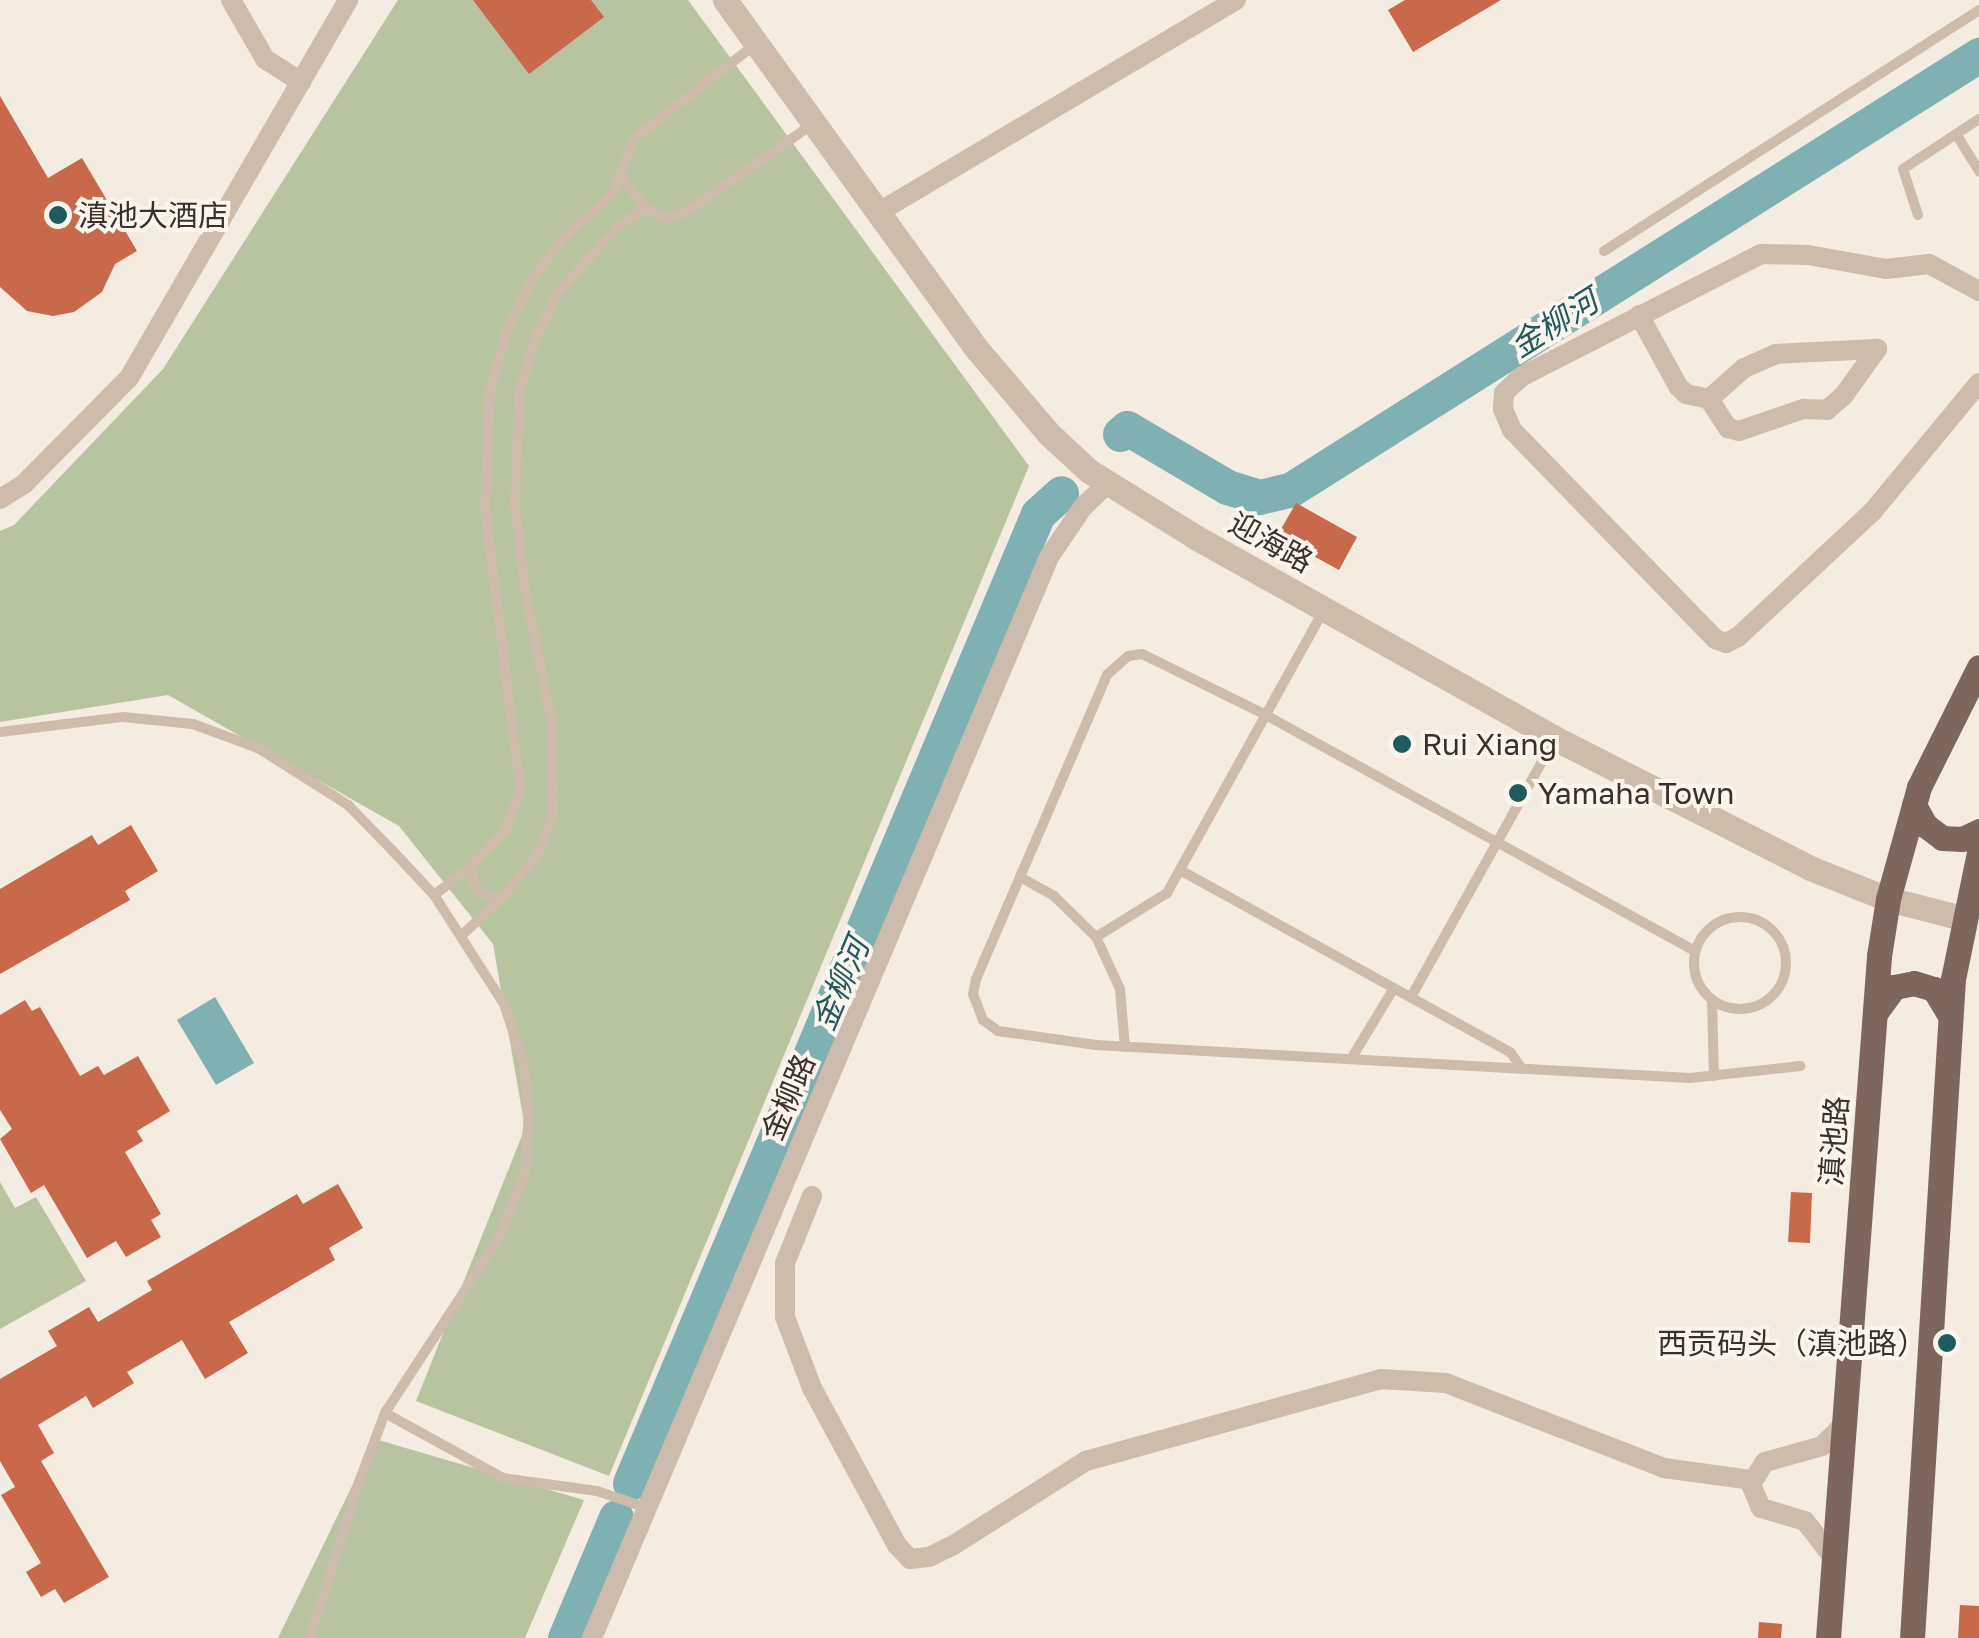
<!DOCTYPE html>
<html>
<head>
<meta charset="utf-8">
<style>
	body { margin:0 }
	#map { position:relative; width:1979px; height:1638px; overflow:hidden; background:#f4ebe1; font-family:"Golos Text","Noto Sans SC",sans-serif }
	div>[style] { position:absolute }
	.green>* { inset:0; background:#b8c4a0 }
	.water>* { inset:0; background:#7fb0b2 }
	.river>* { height:35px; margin:-17.5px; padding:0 17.5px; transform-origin:17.5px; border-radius:17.5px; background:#7fb0b2 }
	.building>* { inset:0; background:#c8694b }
	.service>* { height:10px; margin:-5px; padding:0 5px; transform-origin:5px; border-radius:5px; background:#cdbbac }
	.service>.ring { margin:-5px; padding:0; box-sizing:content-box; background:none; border:10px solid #cdbbac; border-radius:50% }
	.minor>* { height:20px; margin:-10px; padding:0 10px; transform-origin:10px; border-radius:10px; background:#cdbbac }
	.tertiary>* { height:25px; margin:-12.5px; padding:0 12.5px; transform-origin:12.5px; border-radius:12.5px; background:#cdbbac }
	.primary>* { height:25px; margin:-12.5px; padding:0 12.5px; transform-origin:12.5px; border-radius:12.5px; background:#7d675c }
	.dots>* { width:28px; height:28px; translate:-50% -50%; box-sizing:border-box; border:5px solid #fbf5ee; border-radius:50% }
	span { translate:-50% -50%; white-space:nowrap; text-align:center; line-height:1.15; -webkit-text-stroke:8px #fbf5ee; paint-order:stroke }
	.poi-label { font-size:30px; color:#3b302b }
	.left { translate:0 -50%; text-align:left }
	.right { translate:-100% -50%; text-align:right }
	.street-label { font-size:30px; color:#3b302b }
	.water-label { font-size:32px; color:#1f5a5e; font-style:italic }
</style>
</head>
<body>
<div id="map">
	<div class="green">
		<div style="clip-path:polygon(398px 0,688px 0,1029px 466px,609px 1476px,416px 1401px,525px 1128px,493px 944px,399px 826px,168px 695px,0 722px,0 531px,14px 525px,163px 369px)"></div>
		<div style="clip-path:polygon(0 1182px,15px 1208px,36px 1197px,86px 1281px,0 1329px)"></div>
		<div style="clip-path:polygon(375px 1439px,584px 1500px,525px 1638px,278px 1638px)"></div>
	</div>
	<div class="water">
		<div style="clip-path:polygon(215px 997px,254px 1063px,216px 1085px,177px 1020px)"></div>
	</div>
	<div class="river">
		<div style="left:1120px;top:434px;width:9px;rotate:-41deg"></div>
		<div style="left:1127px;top:428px;width:116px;rotate:30.5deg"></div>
		<div style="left:1227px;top:487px;width:34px;rotate:17deg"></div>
		<div style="left:1259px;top:497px;width:32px;rotate:-13deg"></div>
		<div style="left:1290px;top:490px;width:815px;rotate:-32.27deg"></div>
		<div style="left:630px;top:1483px;width:1051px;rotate:-67.17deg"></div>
		<div style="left:1038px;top:514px;width:31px;rotate:-42deg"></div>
		<div style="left:565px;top:1638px;width:131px;rotate:-67.1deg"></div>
	</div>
	<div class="building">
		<div style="clip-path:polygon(473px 0,591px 0,604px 17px,529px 74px)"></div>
		<div style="clip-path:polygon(1405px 0,1501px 0,1413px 52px,1388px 10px)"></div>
		<div style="clip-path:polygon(0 96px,48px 178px,82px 158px,137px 251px,115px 264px,102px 292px,74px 312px,53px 316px,27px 311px,0 287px)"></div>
		<div style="clip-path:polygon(1296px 503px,1357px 537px,1339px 570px,1277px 536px)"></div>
		<div style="clip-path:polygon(131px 825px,158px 871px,125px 891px,130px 900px,0 974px,0 889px,92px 835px,98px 845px)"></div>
		<div style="clip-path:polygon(25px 1000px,32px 1011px,40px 1007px,80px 1076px,98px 1066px,104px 1075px,138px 1056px,170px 1111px,137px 1131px,143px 1141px,125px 1152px,161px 1214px,151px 1220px,161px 1237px,126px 1257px,116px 1241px,87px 1258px,44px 1185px,31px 1193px,0 1139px,12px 1129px,0 1110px,0 1015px)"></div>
		<div style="clip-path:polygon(338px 1184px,363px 1228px,329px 1248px,335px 1260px,229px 1322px,248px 1353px,205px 1379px,182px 1340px,127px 1372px,134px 1383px,93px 1408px,86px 1396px,38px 1425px,54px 1453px,41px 1461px,109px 1577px,64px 1603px,55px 1589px,41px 1597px,26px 1572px,41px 1563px,1px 1495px,15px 1487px,0 1461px,0 1379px,57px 1346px,48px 1331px,89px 1307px,98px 1322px,152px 1290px,147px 1281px,297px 1194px,303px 1204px)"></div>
		<div style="clip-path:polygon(1791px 1192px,1812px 1193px,1810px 1243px,1788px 1242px)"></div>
		<div style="clip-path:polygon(1960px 1605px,1979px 1606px,1979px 1638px,1958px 1638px)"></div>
		<div style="clip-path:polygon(1759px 1622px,1782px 1624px,1781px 1638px,1758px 1638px)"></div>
	</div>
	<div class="service">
		<div style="left:1956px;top:134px;width:44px;rotate:58.1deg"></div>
		<div style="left:621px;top:177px;width:41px;rotate:50.9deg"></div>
		<div style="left:647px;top:209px;width:23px;rotate:25deg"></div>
		<div style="left:668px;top:219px;width:22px;rotate:-22deg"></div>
		<div style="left:688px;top:211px;width:154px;rotate:-34.9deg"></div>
		<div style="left:1918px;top:215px;width:48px;rotate:-108.1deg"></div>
		<div style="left:1903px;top:169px;width:91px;rotate:-33.3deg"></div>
		<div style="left:1604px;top:251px;width:446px;rotate:-32.7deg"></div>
		<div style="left:0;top:732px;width:124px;rotate:-7deg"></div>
		<div style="left:123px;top:717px;width:70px;rotate:5.7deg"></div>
		<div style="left:193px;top:724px;width:69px;rotate:20.3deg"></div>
		<div style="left:258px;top:748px;width:107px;rotate:32.3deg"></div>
		<div style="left:348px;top:805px;width:62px;rotate:45.7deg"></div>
		<div style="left:391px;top:849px;width:63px;rotate:46.9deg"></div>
		<div style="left:434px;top:895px;width:130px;rotate:57.3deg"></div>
		<div style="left:504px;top:1004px;width:64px;rotate:71.8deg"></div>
		<div style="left:524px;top:1065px;width:46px;rotate:83.8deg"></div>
		<div style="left:529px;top:1111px;width:62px;rotate:93.7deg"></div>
		<div style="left:525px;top:1173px;width:70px;rotate:111.8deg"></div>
		<div style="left:499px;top:1238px;width:209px;rotate:123.1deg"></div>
		<div style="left:385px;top:1413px;width:71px;rotate:110.7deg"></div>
		<div style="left:360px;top:1479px;width:167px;rotate:107.5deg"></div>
		<div style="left:472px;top:866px;width:19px;rotate:84deg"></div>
		<div style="left:474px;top:885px;width:12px;rotate:55deg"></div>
		<div style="left:481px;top:895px;width:22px;rotate:5deg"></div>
		<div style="left:1180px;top:870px;width:378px;rotate:28.9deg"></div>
		<div style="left:1511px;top:1053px;width:19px;rotate:55deg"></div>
		<div style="left:1020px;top:877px;width:39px;rotate:29deg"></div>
		<div style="left:1054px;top:896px;width:59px;rotate:44.3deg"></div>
		<div style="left:1096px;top:937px;width:57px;rotate:65.2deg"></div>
		<div style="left:1120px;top:989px;width:58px;rotate:85.1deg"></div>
		<div style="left:434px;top:895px;width:48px;rotate:-37.3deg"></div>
		<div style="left:472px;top:866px;width:50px;rotate:-46.6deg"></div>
		<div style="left:506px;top:830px;width:41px;rotate:-70.3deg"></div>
		<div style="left:520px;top:791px;width:286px;rotate:-97deg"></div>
		<div style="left:485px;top:507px;width:116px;rotate:-87.5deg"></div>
		<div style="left:490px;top:391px;width:63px;rotate:-74.4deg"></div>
		<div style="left:507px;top:330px;width:58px;rotate:-63.4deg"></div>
		<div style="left:533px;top:278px;width:49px;rotate:-52.4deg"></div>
		<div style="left:563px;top:239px;width:68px;rotate:-42.6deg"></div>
		<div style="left:613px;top:193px;width:58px;rotate:-68.7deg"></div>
		<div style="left:634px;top:139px;width:156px;rotate:-38deg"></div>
		<div class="ring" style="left:1694px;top:917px;width:82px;height:82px"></div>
		<div style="left:462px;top:935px;width:56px;rotate:-42.8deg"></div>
		<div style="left:503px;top:897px;width:55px;rotate:-50.9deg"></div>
		<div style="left:538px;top:854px;width:42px;rotate:-69deg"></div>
		<div style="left:553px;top:815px;width:91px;rotate:-90.6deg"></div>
		<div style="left:552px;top:724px;width:133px;rotate:-101.3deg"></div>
		<div style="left:526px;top:594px;width:90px;rotate:-97deg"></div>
		<div style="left:515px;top:505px;width:110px;rotate:-87.9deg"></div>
		<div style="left:519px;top:395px;width:58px;rotate:-74.1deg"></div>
		<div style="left:535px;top:339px;width:51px;rotate:-63.4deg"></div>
		<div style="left:558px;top:293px;width:91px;rotate:-48.1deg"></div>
		<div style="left:619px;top:225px;width:32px;rotate:-30deg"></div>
		<div style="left:1096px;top:937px;width:84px;rotate:-31.8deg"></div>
		<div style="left:1167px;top:893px;width:324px;rotate:-61deg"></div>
		<div style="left:1695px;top:951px;width:490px;rotate:-151.2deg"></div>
		<div style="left:1266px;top:715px;width:138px;rotate:-153.8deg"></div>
		<div style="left:1142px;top:654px;width:14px;rotate:172deg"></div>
		<div style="left:1128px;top:656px;width:28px;rotate:138deg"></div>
		<div style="left:1107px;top:675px;width:331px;rotate:113.3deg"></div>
		<div style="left:976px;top:979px;width:15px;rotate:101deg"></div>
		<div style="left:973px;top:994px;width:28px;rotate:69deg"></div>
		<div style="left:983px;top:1020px;width:19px;rotate:36deg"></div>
		<div style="left:998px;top:1031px;width:99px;rotate:8.1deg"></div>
		<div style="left:1096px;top:1045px;width:595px;rotate:3.18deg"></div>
		<div style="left:1690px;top:1078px;width:111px;rotate:-6.2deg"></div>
		<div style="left:1411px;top:997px;width:294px;rotate:-60.9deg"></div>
		<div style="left:1712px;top:1000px;width:76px;rotate:88.5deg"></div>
		<div style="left:1351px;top:1059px;width:83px;rotate:-58.8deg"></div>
		<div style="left:385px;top:1413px;width:135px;rotate:28.8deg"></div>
		<div style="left:503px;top:1478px;width:95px;rotate:7.9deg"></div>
		<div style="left:597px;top:1491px;width:53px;rotate:18.8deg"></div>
	</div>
	<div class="minor">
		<div style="left:231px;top:0;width:68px;rotate:60deg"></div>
		<div style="left:265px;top:59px;width:43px;rotate:32.6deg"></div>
		<div style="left:879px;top:212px;width:415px;rotate:-30.7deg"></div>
		<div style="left:1979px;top:291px;width:57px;rotate:-151.6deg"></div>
		<div style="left:1929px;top:264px;width:43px;rotate:173.4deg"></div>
		<div style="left:1886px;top:269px;width:79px;rotate:-169.8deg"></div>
		<div style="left:1808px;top:255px;width:47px;rotate:-178.8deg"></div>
		<div style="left:1761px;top:254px;width:270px;rotate:152.9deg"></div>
		<div style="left:1521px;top:377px;width:23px;rotate:137deg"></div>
		<div style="left:1504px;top:393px;width:16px;rotate:94deg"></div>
		<div style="left:1503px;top:409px;width:23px;rotate:67deg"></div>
		<div style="left:1512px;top:430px;width:291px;rotate:45.8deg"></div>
		<div style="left:1715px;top:639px;width:12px;rotate:20deg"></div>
		<div style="left:1726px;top:643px;width:13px;rotate:-27deg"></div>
		<div style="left:1738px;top:637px;width:185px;rotate:-43deg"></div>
		<div style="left:1873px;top:511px;width:166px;rotate:-50.4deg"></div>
		<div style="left:1639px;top:315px;width:81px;rotate:61.2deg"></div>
		<div style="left:1678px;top:386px;width:11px;rotate:45deg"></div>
		<div style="left:1686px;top:394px;width:24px;rotate:12deg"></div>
		<div style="left:1709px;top:399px;width:35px;rotate:57deg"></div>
		<div style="left:1728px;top:428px;width:11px;rotate:15deg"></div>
		<div style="left:1739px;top:431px;width:68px;rotate:-19deg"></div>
		<div style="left:1803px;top:409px;width:24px;rotate:2deg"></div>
		<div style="left:1827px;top:410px;width:23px;rotate:-41deg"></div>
		<div style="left:1844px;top:395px;width:57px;rotate:-54.3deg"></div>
		<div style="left:1877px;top:349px;width:101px;rotate:177.2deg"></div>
		<div style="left:1776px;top:354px;width:35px;rotate:156deg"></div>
		<div style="left:1744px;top:368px;width:47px;rotate:138.5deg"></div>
		<div style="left:0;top:499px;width:28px;rotate:-32deg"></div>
		<div style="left:24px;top:484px;width:149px;rotate:-45.3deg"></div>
		<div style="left:129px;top:378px;width:437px;rotate:-59.9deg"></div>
		<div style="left:812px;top:1196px;width:72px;rotate:111.9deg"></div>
		<div style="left:785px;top:1263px;width:54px;rotate:90deg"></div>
		<div style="left:785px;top:1317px;width:76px;rotate:69.2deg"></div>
		<div style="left:812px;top:1388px;width:179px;rotate:61.6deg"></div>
		<div style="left:897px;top:1545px;width:19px;rotate:47deg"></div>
		<div style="left:910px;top:1559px;width:19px;rotate:-6deg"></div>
		<div style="left:929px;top:1557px;width:25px;rotate:-26deg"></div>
		<div style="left:952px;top:1546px;width:159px;rotate:-32.4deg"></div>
		<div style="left:1086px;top:1461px;width:306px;rotate:-15.5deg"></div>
		<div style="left:1381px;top:1379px;width:65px;rotate:3.5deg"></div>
		<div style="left:1446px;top:1383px;width:234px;rotate:21.3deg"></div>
		<div style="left:1664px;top:1468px;width:89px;rotate:7.8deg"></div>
		<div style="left:1835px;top:1560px;width:49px;rotate:-127.6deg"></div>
		<div style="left:1805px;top:1521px;width:46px;rotate:-163.5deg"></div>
		<div style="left:1761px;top:1508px;width:26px;rotate:-113deg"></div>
		<div style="left:1751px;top:1484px;width:26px;rotate:-58deg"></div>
		<div style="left:1765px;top:1462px;width:59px;rotate:-15.7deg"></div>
		<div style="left:1822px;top:1446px;width:34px;rotate:-45deg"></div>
		<div style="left:592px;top:1638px;width:1174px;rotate:-67.08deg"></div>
		<div style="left:1049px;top:557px;width:60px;rotate:-55.8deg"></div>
		<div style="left:1083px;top:507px;width:35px;rotate:-44deg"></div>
	</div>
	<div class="tertiary">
		<div style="left:725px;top:0;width:429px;rotate:54.2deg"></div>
		<div style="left:976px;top:348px;width:113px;rotate:49.7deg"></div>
		<div style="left:1049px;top:434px;width:54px;rotate:42.8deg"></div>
		<div style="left:1089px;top:471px;width:127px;rotate:31.8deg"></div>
		<div style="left:1197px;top:538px;width:420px;rotate:29.2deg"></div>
		<div style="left:1564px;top:743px;width:276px;rotate:26.9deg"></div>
		<div style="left:1810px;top:868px;width:84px;rotate:21.7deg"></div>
		<div style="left:1888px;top:899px;width:76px;rotate:14.4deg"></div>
	</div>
	<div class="primary">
		<div style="left:1914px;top:805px;width:23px;rotate:61deg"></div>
		<div style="left:1925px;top:825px;width:21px;rotate:37deg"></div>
		<div style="left:1942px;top:838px;width:20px;rotate:3deg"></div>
		<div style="left:1962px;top:839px;width:19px;rotate:-25deg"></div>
		<div style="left:1876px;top:1012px;width:31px;rotate:-54deg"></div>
		<div style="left:1894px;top:987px;width:20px;rotate:-11deg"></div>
		<div style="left:1914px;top:983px;width:21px;rotate:17deg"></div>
		<div style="left:1934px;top:989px;width:31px;rotate:59deg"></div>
		<div style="left:1828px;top:1638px;width:684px;rotate:-85.72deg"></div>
		<div style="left:1879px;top:956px;width:58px;rotate:-81deg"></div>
		<div style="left:1888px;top:899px;width:116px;rotate:-74.5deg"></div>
		<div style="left:1919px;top:787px;width:134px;rotate:-63.4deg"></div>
		<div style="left:1912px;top:1638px;width:660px;rotate:-86.44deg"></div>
		<div style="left:1953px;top:979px;width:130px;rotate:-78.4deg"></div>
	</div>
	<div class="dots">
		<div style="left:58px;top:215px;background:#1f5a5e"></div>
		<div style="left:1402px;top:744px;background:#1f5a5e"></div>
		<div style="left:1518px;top:793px;background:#1f5a5e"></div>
		<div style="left:1947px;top:1343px;background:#1f5a5e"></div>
	</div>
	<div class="poi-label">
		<span class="left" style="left:78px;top:215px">滇池大酒店</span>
		<span class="left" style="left:1422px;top:744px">Rui Xiang</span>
		<span class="left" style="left:1538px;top:793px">Yamaha Town</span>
		<span class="right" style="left:1927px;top:1343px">西贡码头（滇池路）</span>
	</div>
	<div class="street-label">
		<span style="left:1271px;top:542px;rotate:29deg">迎海路</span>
		<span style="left:788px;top:1097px;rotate:-67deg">金柳路</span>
		<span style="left:1834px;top:1141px;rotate:-86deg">滇池路</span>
	</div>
	<div class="water-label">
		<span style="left:1554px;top:323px;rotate:-32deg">金柳河</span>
		<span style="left:840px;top:984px;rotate:-67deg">金柳河</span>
	</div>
</div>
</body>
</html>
